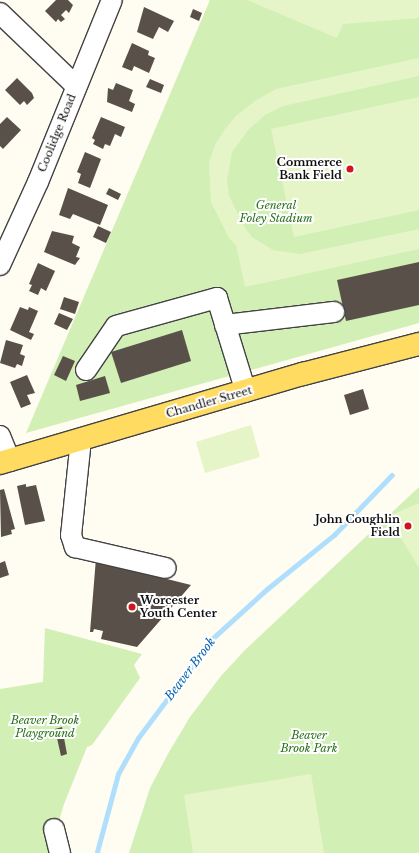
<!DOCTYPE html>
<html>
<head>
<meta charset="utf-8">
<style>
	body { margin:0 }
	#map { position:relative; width:419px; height:853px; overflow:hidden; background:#fffcf1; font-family:"Libre Baskerville",serif }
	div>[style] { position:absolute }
	.green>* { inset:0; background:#d2efb5 }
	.pitch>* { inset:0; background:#e5f5c8 }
	.stream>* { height:4.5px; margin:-2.25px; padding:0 2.25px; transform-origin:2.25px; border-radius:2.25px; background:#afdffd }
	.building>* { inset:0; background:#59504a }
	.roads { filter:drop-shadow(1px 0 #424242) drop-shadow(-1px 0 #424242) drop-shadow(0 1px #424242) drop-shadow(0 -1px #424242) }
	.minor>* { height:20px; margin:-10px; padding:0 10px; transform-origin:10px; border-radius:10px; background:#fff }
	.major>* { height:22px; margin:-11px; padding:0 11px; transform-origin:11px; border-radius:11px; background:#ffdb61 }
	.dots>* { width:11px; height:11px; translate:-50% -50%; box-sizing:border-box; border:2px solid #fff; border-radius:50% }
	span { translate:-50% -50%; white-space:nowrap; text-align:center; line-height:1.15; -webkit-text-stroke:4px #fff; paint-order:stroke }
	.street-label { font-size:11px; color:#0f0f0f }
	.poi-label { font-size:11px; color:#0f0f0f; font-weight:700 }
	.right { translate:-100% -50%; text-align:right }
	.left { translate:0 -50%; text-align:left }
	.park-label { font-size:11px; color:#286f17; font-style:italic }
	.water-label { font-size:12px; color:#0964b0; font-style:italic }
</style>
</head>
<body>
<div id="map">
	<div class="green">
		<div style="clip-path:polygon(210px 0,419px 0,419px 323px,26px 433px)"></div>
		<div style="clip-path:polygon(419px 487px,419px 853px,129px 853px,150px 788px,169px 752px,190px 717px,221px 676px,245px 650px)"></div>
		<div style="clip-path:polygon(45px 628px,142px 654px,134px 665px,140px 678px,92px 745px,87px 747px,64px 804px,50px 853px,0 853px,0 689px,43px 682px)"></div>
	</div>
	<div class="pitch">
		<div style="clip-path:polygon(247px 0,419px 0,419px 18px,343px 24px,337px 38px)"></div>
		<div style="clip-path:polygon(419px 58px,419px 76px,283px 106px,265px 115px,249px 129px,232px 152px,227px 180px,229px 196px,245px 228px,252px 237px,273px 250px,300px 254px,419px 229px,419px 249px,245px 287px,236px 245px,229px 238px,211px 202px,209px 162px,215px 145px,225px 129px,236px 116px,255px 101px,276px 89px)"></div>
		<div style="clip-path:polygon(419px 97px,419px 210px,294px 237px,271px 129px)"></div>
		<div style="clip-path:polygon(251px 425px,260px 457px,205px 473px,196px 442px)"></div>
		<div style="clip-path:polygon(419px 503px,419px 568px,401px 538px,394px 514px)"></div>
		<div style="clip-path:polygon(311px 774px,324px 853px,193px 853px,184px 795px)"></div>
	</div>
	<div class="stream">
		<div style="left:97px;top:852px;width:81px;rotate:-74.9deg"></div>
		<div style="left:118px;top:774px;width:41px;rotate:-60.9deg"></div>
		<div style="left:138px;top:738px;width:124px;rotate:-53.2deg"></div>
		<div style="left:212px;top:639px;width:74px;rotate:-42.3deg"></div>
		<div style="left:267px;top:589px;width:86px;rotate:-38.9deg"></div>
		<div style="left:334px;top:535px;width:83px;rotate:-46deg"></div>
	</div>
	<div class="building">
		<div style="clip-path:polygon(56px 0,68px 0,73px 5px,69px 13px,66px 10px,61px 15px,65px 19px,61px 22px,58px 19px,56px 22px,45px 11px)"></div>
		<div style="clip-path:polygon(144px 7px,174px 21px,168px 32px,159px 27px,153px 39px,137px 32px)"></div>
		<div style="clip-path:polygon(193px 9px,202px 13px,199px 21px,190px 17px)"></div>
		<div style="clip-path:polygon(132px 43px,149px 51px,148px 55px,155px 58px,149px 73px,134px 66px,132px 71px,122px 67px)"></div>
		<div style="clip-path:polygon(17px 78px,32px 93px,34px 98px,27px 105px,24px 101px,20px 105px,5px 90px)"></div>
		<div style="clip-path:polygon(150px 79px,164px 85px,161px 93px,146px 87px)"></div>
		<div style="clip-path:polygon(116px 83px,133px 90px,129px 101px,135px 104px,132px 112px,107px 102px,108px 88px,113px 90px)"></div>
		<div style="clip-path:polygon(7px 117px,21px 130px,3px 149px,0 146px,0 124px)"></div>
		<div style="clip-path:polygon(101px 117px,125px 127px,121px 137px,115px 134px,110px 146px,105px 144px,103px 149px,93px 144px,95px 140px,92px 138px)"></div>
		<div style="clip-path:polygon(85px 152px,101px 159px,90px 188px,78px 183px,81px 174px,77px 172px)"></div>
		<div style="clip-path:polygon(68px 188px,108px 205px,100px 225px,73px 214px,70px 219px,59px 215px)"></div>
		<div style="clip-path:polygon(109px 188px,121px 194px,118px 200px,106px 194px)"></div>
		<div style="clip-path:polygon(98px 226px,111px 232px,106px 243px,93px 237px)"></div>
		<div style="clip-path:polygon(52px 231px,74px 236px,72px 243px,80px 247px,76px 257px,80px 258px,75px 265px,44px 252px)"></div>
		<div style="clip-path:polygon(419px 262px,419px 305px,346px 321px,337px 280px)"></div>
		<div style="clip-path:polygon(38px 263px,55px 271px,46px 291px,41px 288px,38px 295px,29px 291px,32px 285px,29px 284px)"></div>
		<div style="clip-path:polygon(64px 297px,79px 302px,75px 314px,60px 309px)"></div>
		<div style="clip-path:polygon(20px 307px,28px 310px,29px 307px,38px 311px,29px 332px,34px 334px,31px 340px,10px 330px)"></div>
		<div style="clip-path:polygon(59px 313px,73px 319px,67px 330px,54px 324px)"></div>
		<div style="clip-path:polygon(182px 330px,191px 361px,121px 383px,111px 352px)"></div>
		<div style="clip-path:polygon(6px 340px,23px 345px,20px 354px,25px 356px,22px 366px,17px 364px,15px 368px,0 363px)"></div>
		<div style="clip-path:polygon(63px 356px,75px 361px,66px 381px,54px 375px)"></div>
		<div style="clip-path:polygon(27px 375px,35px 393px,27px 395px,31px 404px,21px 408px,10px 382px)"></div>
		<div style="clip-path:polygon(105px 376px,110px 393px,80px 401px,76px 385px)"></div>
		<div style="clip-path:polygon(363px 389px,369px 409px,350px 415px,344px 395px)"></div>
		<div style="clip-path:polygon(26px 484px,26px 487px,36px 485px,45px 521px,25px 525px,17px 486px)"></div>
		<div style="clip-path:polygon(4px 489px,15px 529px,11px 530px,12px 534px,1px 537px,0 490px)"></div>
		<div style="clip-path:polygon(96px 558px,136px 567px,135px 571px,191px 585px,137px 647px,101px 639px,103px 631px,94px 629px,93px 632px,90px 632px)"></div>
		<div style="clip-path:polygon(5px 561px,9px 575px,0 578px,0 563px)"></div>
		<div style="clip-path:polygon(62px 727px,67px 754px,61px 756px,55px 729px)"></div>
	</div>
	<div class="roads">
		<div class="minor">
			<div style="left:0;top:13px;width:105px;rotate:43.8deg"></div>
			<div style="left:0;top:265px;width:91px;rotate:-65.4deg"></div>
			<div style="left:38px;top:182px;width:196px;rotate:-67.9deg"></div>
			<div style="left:225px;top:325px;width:110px;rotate:-6.8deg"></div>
			<div style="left:86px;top:370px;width:53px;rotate:-55.7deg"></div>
			<div style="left:116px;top:326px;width:105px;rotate:-15.5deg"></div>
			<div style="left:217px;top:298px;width:98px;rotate:72.9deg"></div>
			<div style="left:0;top:436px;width:27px;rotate:68deg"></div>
			<div style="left:81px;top:439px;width:97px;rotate:95.9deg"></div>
			<div style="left:71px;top:535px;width:13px;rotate:72deg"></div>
			<div style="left:75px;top:547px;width:93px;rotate:13deg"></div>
			<div style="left:54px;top:829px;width:25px;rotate:76deg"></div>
		</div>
		<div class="major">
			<div style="left:0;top:463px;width:316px;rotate:-16.4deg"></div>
			<div style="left:303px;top:374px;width:120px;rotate:-14.5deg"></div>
		</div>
	</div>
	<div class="dots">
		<div style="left:350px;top:169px;background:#d0161c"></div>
		<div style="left:408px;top:526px;background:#d0161c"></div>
		<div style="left:132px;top:607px;background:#d0161c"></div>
	</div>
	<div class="street-label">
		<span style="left:57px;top:133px;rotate:-68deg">Coolidge Road</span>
		<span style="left:209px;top:402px;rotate:-16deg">Chandler Street</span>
	</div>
	<div class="poi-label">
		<span class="right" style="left:342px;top:169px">Commerce<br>Bank Field</span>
		<span class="right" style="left:400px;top:526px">John Coughlin<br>Field</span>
		<span class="left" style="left:140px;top:607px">Worcester<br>Youth Center</span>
	</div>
	<div class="park-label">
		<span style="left:276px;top:212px">General<br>Foley Stadium</span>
		<span style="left:45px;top:727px">Beaver Brook<br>Playground</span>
		<span style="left:309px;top:742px">Beaver<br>Brook Park</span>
	</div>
	<div class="water-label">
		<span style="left:190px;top:669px;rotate:-53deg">Beaver Brook</span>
	</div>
</div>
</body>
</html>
